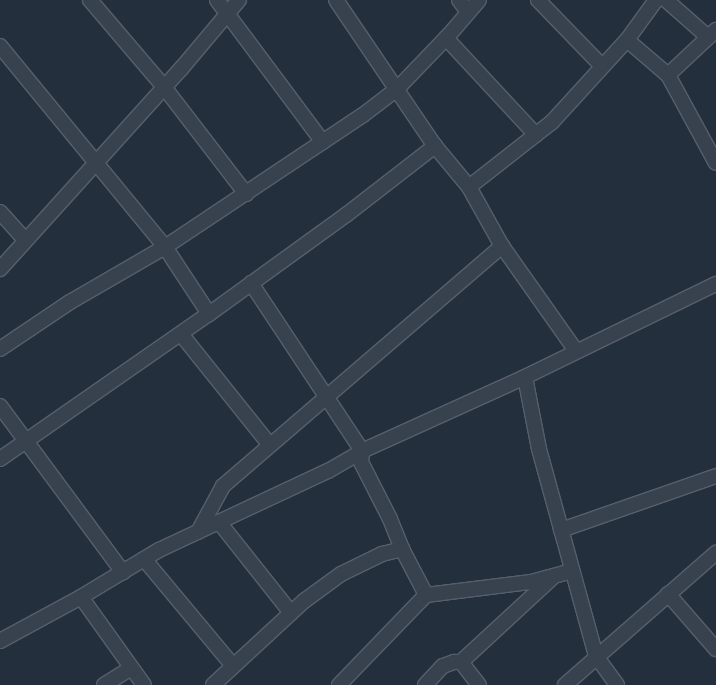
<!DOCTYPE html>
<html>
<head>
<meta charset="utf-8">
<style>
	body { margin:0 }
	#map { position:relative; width:716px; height:685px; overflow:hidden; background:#242f3e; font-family:Inter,sans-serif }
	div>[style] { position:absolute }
	.roads { filter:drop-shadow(1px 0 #565f6c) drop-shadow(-1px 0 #565f6c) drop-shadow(0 1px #565f6c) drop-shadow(0 -1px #565f6c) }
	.street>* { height:14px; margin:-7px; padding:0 7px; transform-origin:7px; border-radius:7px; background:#38414e }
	span { translate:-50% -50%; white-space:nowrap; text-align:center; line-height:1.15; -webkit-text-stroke:4.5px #1d2633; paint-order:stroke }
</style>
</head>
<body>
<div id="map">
	<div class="roads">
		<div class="street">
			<div style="left:90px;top:0;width:114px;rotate:49.6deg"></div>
			<div style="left:164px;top:87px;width:135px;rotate:52.5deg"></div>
			<div style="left:217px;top:0;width:177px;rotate:53.3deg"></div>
			<div style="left:336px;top:0;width:176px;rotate:55.9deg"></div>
			<div style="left:459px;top:0;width:15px;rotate:53deg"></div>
			<div style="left:538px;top:0;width:92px;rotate:45.9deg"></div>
			<div style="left:666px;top:0;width:56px;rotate:41.4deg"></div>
			<div style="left:446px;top:38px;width:132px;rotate:47.1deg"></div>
			<div style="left:627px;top:40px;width:54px;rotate:40.5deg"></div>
			<div style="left:668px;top:75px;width:100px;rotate:61.4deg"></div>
			<div style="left:0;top:46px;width:260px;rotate:50.6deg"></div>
			<div style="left:165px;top:247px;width:80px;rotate:56.7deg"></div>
			<div style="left:668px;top:75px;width:66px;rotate:-43.2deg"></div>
			<div style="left:469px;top:187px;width:105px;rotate:-38.1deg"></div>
			<div style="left:552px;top:122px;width:111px;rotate:-47.6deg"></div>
			<div style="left:627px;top:40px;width:49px;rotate:-54.1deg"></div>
			<div style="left:0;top:212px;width:38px;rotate:48deg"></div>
			<div style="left:0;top:269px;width:270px;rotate:-47.9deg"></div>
			<div style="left:181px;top:69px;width:90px;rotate:-50deg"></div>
			<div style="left:251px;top:283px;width:201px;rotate:56.5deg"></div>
			<div style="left:362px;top:451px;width:11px;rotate:95deg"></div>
			<div style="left:361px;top:462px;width:64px;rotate:63deg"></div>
			<div style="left:390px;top:519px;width:32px;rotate:68deg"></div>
			<div style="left:181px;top:334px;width:142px;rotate:51.3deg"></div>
			<div style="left:0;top:349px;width:84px;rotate:-33.9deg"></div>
			<div style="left:70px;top:302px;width:110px;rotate:-30.1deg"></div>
			<div style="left:165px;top:247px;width:238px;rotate:-33.7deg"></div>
			<div style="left:363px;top:115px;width:43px;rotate:-37.4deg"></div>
			<div style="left:397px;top:89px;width:75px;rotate:-46.1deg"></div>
			<div style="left:449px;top:35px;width:46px;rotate:-49.4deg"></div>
			<div style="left:525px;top:377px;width:73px;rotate:79deg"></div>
			<div style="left:539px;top:449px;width:215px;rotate:74.6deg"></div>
			<div style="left:596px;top:656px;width:36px;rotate:54deg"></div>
			<div style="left:0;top:406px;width:207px;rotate:53.5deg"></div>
			<div style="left:0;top:459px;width:254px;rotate:-34.8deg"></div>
			<div style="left:209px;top:314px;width:169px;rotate:-35.9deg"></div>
			<div style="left:346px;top:215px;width:113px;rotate:-37.8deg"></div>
			<div style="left:435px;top:146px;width:53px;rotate:50.3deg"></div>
			<div style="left:469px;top:187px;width:68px;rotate:60.8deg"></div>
			<div style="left:502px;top:246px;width:128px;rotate:54.8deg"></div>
			<div style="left:219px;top:522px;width:116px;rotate:51.6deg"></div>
			<div style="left:561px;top:530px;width:164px;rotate:-19.2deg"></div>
			<div style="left:198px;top:532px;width:52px;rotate:-61.5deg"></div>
			<div style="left:223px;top:486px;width:368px;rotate:-40.7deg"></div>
			<div style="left:144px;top:559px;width:139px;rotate:50.2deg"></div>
			<div style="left:668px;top:594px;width:73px;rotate:48.9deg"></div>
			<div style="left:81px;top:597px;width:108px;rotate:54.4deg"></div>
			<div style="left:0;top:641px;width:92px;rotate:-28.5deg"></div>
			<div style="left:81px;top:597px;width:91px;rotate:-31.1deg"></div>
			<div style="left:159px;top:550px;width:187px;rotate:-25.1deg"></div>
			<div style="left:328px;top:471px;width:39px;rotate:-30deg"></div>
			<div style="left:362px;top:451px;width:179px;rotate:-24.4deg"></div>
			<div style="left:525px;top:377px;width:212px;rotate:-26deg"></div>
			<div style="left:461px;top:662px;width:124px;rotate:-42.7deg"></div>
			<div style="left:104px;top:685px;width:32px;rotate:-32deg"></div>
			<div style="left:213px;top:685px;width:124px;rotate:-42.7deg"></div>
			<div style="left:304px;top:601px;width:46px;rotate:-36.1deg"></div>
			<div style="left:341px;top:574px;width:46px;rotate:-26deg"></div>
			<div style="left:382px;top:554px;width:21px;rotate:-14deg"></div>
			<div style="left:402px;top:549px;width:52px;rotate:62.4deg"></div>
			<div style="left:339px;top:685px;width:125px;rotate:-46deg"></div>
			<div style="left:426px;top:595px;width:106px;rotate:-7.1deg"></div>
			<div style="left:531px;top:582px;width:42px;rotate:-15deg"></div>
			<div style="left:425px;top:685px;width:26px;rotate:-47deg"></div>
			<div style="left:443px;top:666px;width:12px;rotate:-20deg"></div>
			<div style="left:454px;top:662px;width:7px"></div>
			<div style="left:461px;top:662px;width:29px;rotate:52deg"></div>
			<div style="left:565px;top:685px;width:201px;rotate:-41.2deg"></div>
		</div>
	</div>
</div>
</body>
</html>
